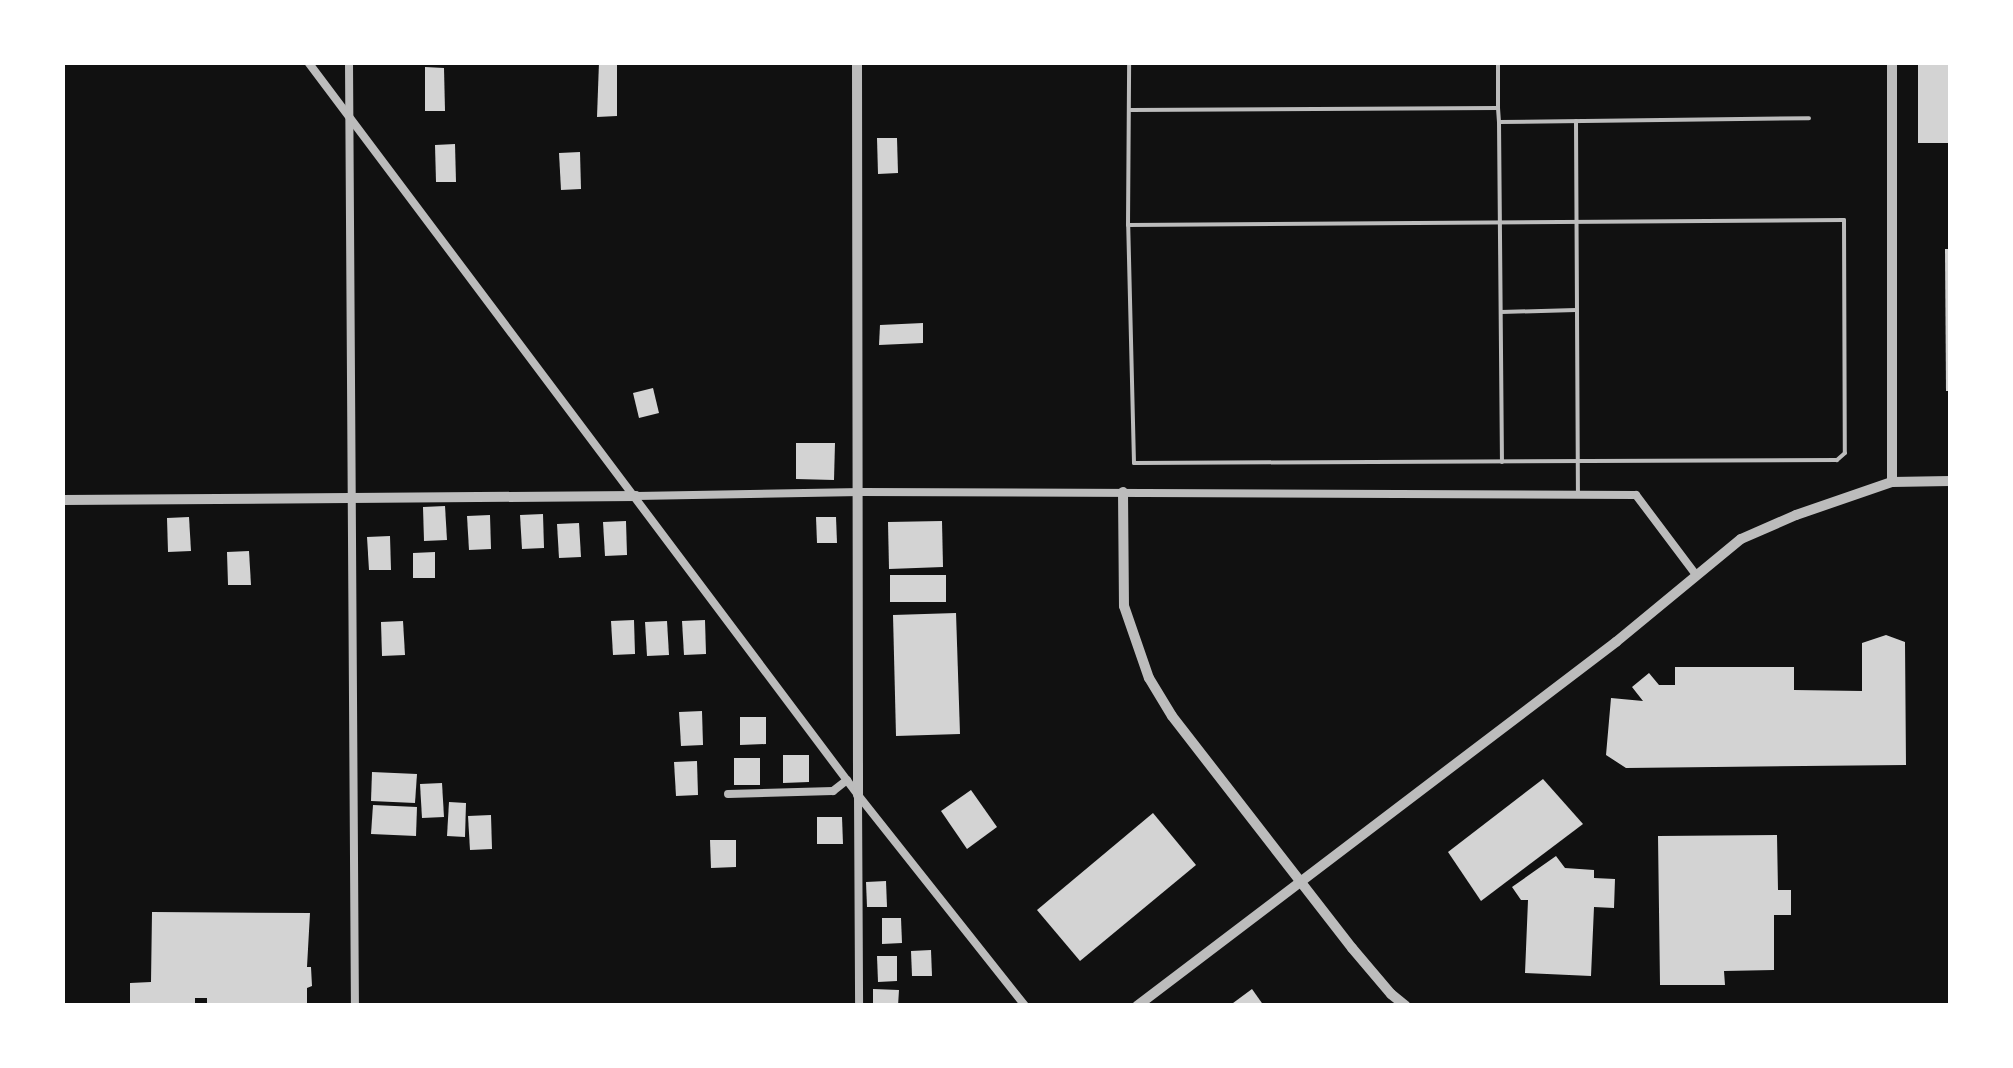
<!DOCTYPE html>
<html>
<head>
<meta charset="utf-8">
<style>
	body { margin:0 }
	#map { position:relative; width:2013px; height:1068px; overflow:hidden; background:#111; font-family:"DM Sans",sans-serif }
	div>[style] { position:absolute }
	.building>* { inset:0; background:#d3d3d3 }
	.service>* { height:4px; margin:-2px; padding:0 2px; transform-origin:2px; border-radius:2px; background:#bcbcbc }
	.minor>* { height:8px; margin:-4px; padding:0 4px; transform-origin:4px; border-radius:4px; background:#bcbcbc }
	.tertiary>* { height:10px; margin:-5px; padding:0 5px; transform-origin:5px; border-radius:5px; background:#bcbcbc }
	span { translate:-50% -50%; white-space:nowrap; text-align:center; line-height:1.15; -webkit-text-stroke:8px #fff; paint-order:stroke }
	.frame { position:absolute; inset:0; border:65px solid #fff; pointer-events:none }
</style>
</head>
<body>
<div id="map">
	<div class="building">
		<div style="clip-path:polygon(599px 62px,617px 62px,617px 116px,597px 117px)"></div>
		<div style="clip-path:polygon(1918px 62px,1950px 62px,1950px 143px,1918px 143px)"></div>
		<div style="clip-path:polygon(425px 67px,444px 68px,445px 111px,425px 111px)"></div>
		<div style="clip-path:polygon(877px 138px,897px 138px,898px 173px,878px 174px)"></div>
		<div style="clip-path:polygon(455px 144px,456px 182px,436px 182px,435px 145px)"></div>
		<div style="clip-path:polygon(580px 152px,581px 189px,561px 190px,559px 153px)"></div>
		<div style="clip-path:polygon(1945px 249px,1950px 249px,1950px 391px,1946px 391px)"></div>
		<div style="clip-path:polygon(923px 323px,923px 343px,879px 345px,880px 325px)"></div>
		<div style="clip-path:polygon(653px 388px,659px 413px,639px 418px,633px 393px)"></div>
		<div style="clip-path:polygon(796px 443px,835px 443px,834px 480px,796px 479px)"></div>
		<div style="clip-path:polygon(445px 506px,447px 540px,424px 541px,423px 507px)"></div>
		<div style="clip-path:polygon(543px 514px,544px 548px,522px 549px,520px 515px)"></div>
		<div style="clip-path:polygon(490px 515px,491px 549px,469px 550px,467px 516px)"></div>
		<div style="clip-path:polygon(189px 517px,191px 551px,168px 552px,167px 518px)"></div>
		<div style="clip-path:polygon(816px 517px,836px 517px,837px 543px,817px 543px)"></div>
		<div style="clip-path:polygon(626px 521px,627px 555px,605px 556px,603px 522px)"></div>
		<div style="clip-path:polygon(942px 521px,943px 567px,889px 569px,888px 522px)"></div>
		<div style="clip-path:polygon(579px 523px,581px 557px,559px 558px,557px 524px)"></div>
		<div style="clip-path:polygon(390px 536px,391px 570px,369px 570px,367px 537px)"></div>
		<div style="clip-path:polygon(249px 551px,251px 585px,228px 585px,227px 552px)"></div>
		<div style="clip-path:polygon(435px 552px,435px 578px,413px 578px,413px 553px)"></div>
		<div style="clip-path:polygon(890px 575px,946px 575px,946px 602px,890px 602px)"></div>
		<div style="clip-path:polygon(956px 613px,960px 734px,896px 736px,893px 615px)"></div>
		<div style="clip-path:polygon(634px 620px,635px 654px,613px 655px,611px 621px)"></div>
		<div style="clip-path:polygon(705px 620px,706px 654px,684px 655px,682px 621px)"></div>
		<div style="clip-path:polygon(403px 621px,405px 655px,382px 656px,381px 622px)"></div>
		<div style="clip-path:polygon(667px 621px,669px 655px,647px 656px,645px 622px)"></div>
		<div style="clip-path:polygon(1886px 635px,1905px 642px,1906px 765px,1626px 768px,1606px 755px,1611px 698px,1643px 701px,1632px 687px,1649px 673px,1659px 685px,1675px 685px,1675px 667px,1794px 667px,1794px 690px,1862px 691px,1862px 643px)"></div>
		<div style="clip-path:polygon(702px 711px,703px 745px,681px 746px,679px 712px)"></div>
		<div style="clip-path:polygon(740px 717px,766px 717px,766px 744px,740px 745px)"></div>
		<div style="clip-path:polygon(783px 755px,809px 755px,809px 782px,783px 783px)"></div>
		<div style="clip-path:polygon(734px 758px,760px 758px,760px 785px,734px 785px)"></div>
		<div style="clip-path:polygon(697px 761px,698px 795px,676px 796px,674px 762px)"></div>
		<div style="clip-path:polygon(372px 772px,417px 774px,415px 803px,371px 801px)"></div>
		<div style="clip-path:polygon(1543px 779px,1583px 824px,1481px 901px,1448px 852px)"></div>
		<div style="clip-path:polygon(442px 783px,444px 817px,422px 818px,420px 784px)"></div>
		<div style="clip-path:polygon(971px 790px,997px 827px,967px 849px,941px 811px)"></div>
		<div style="clip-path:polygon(449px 802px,466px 803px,465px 837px,447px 836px)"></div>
		<div style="clip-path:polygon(373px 805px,417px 807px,416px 836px,371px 834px)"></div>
		<div style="clip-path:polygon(1153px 813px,1196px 865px,1080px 961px,1037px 910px)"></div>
		<div style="clip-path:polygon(491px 815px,492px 849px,470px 850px,468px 816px)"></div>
		<div style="clip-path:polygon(817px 817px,842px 817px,843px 844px,817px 844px)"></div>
		<div style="clip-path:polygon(1777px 835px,1778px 890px,1791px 890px,1791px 915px,1774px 915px,1774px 970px,1724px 971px,1725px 985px,1660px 985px,1658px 836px)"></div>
		<div style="clip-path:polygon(710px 840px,736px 840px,736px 867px,711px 868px)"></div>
		<div style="clip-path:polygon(1556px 856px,1565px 868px,1594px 870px,1594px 878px,1615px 879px,1614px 908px,1594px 907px,1591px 976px,1525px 973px,1528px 900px,1521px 900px,1512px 887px)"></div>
		<div style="clip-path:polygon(886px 881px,887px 907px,867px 907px,866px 882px)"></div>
		<div style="clip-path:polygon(152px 912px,310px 913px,307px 967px,311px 967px,312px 986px,307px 988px,307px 1006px,207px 1006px,207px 998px,195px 998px,195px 1006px,130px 1006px,130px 983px,151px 982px)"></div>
		<div style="clip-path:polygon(882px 918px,901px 918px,902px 943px,882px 944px)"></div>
		<div style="clip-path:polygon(931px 950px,932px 976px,912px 976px,911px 951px)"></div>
		<div style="clip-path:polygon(877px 956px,897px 956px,897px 981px,878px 982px)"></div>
		<div style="clip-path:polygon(873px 989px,899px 990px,898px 1006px,873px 1006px)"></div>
		<div style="clip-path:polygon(1252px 989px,1264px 1006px,1229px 1006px)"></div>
	</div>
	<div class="service">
		<div style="left:1498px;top:62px;width:46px;rotate:90deg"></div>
		<div style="left:1131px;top:110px;width:367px;rotate:-0.3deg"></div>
		<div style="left:1498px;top:108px;width:14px;rotate:86deg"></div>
		<div style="left:1499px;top:122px;width:310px;rotate:-0.7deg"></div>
		<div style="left:1576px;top:121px;width:374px;rotate:89.7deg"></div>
		<div style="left:1499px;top:122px;width:340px;rotate:89.5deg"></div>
		<div style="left:1128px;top:225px;width:716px;rotate:-0.4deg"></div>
		<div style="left:1844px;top:220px;width:233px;rotate:89.8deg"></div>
		<div style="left:1845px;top:453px;width:11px;rotate:139deg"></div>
		<div style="left:1837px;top:460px;width:703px;rotate:179.76deg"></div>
		<div style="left:1134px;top:463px;width:238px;rotate:-91.4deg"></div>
		<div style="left:1128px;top:225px;width:163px;rotate:-89.6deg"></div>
		<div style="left:1501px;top:312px;width:75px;rotate:-1.5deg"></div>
	</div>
	<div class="minor">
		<div style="left:308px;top:62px;width:916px;rotate:53.12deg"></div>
		<div style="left:858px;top:795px;width:269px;rotate:51.6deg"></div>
		<div style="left:349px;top:62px;width:944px;rotate:89.64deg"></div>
		<div style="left:636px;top:496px;width:225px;rotate:-1deg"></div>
		<div style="left:861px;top:492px;width:775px;rotate:0.22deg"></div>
		<div style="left:1636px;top:495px;width:100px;rotate:53.1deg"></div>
		<div style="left:728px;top:794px;width:105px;rotate:-1.6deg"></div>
		<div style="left:833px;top:791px;width:18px;rotate:-38deg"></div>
		<div style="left:858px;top:795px;width:211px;rotate:89.7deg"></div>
	</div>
	<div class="tertiary">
		<div style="left:857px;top:62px;width:733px;rotate:89.92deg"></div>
		<div style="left:1892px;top:62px;width:420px;rotate:90deg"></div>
		<div style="left:1123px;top:492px;width:114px;rotate:89.5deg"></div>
		<div style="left:1124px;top:606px;width:76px;rotate:70.9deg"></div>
		<div style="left:1149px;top:678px;width:44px;rotate:58.8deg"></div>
		<div style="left:1172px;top:716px;width:294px;rotate:52.2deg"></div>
		<div style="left:1352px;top:948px;width:60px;rotate:49.7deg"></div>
		<div style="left:1391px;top:994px;width:19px;rotate:39deg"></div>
		<div style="left:62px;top:500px;width:574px;rotate:-0.4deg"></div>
		<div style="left:1137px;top:1006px;width:602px;rotate:-37.23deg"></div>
		<div style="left:1616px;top:642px;width:162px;rotate:-39.5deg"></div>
		<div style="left:1741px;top:539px;width:60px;rotate:-23.6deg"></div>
		<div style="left:1796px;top:515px;width:102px;rotate:-19deg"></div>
		<div style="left:1892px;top:482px;width:58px;rotate:-1deg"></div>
	</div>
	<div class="frame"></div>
</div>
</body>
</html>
